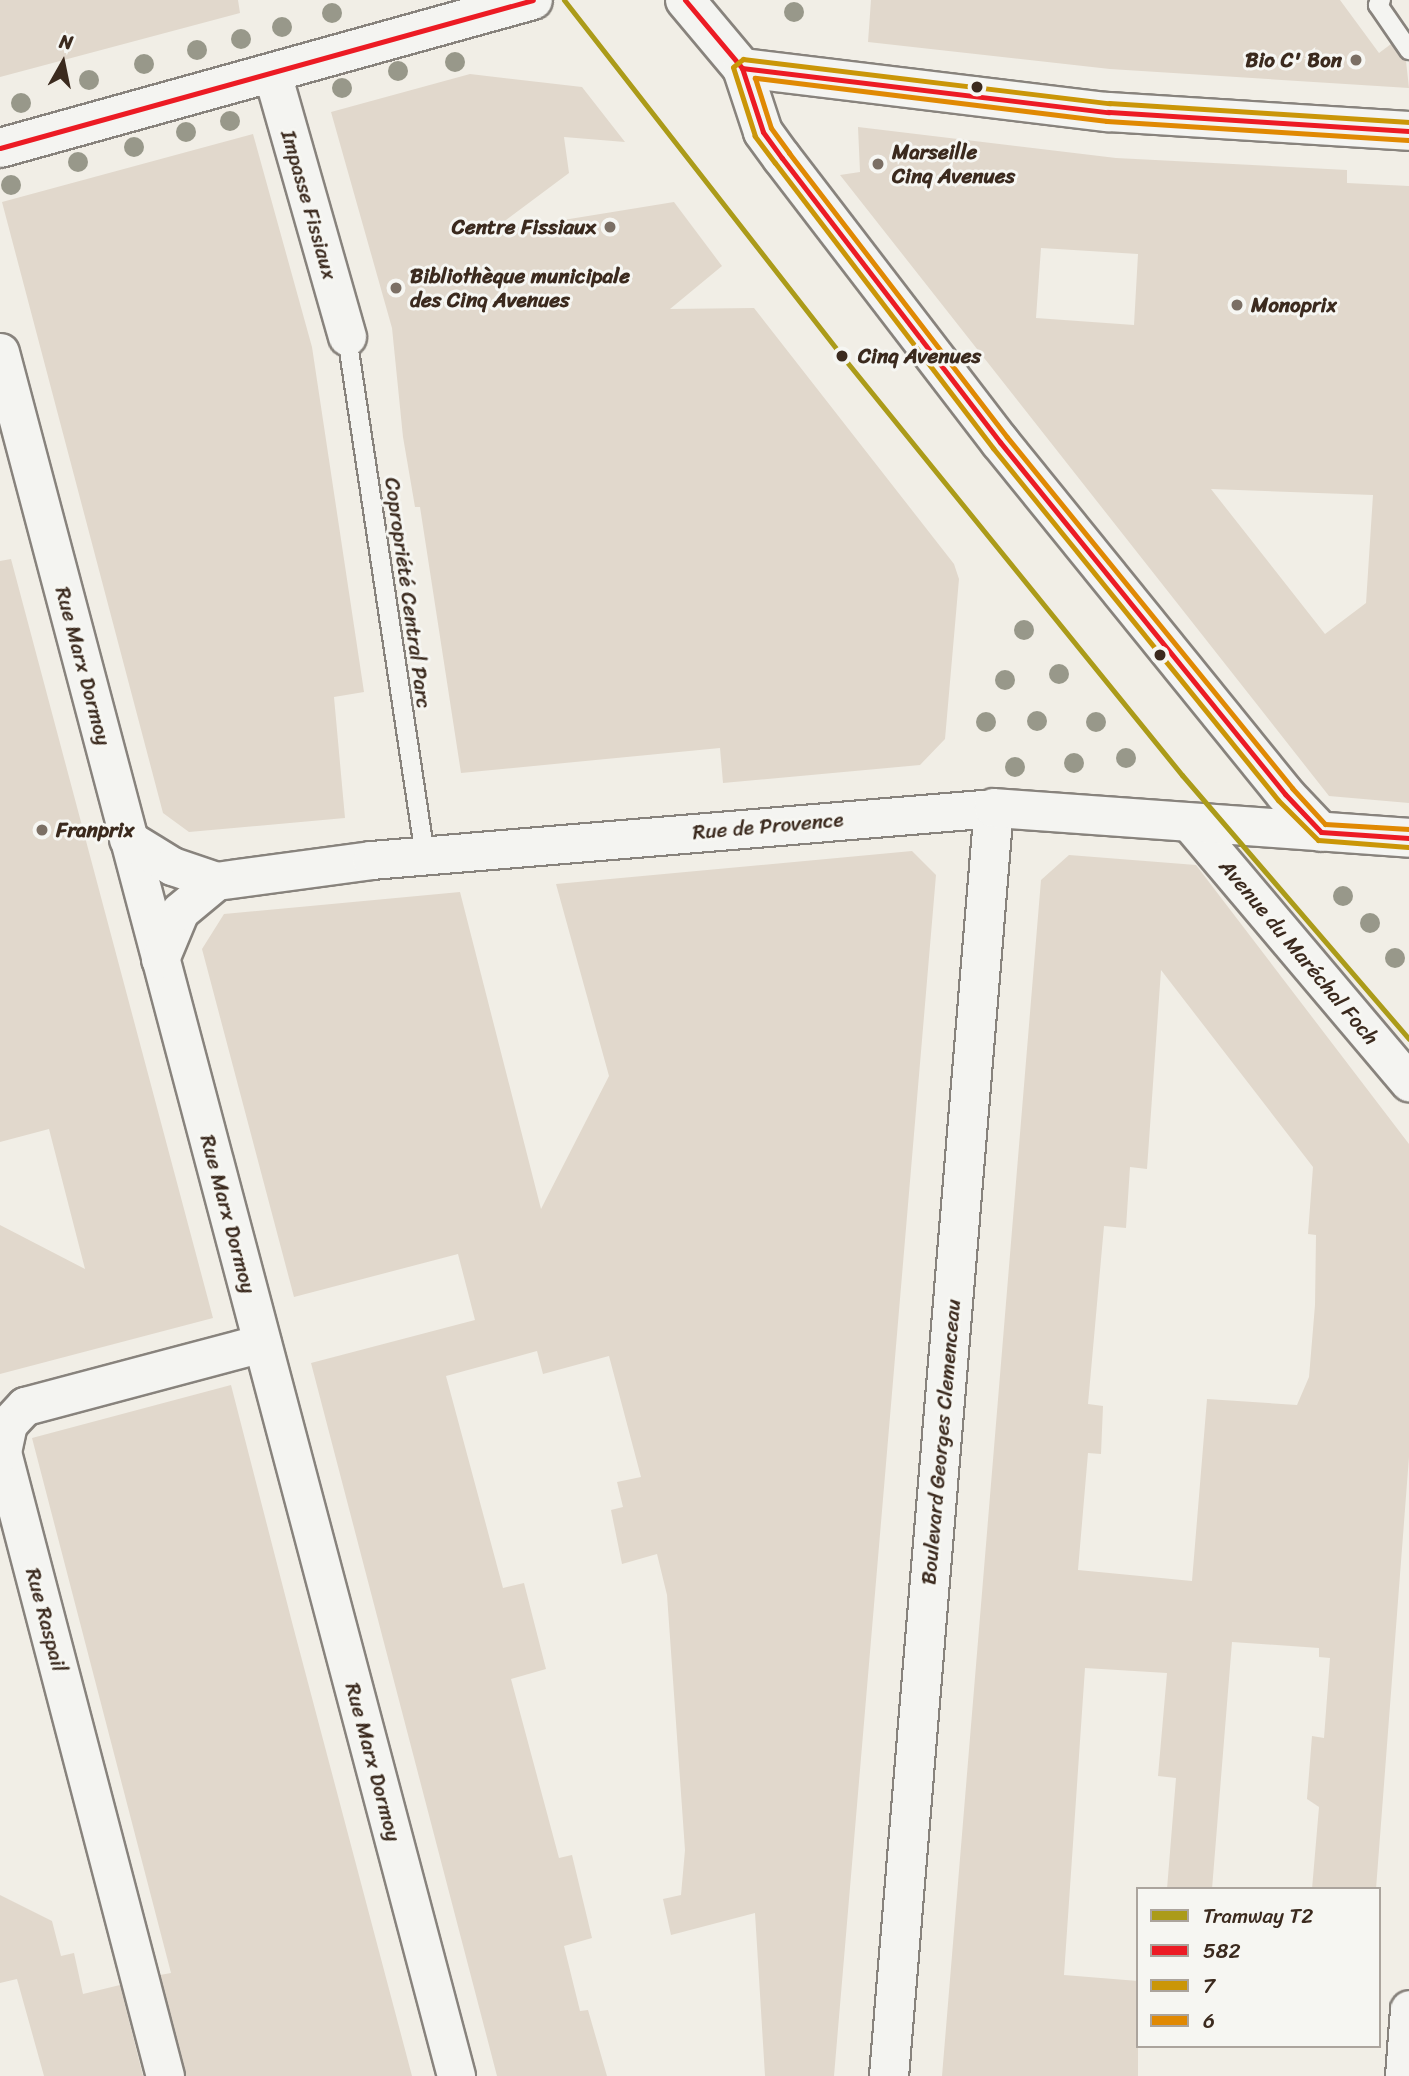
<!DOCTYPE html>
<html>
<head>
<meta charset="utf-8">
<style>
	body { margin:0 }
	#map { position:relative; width:1409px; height:2076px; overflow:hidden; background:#f1eee6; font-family:Sriracha,sans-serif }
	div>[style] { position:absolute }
	.building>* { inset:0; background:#e1d8cc }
	.roads { filter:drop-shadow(2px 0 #88837d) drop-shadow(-2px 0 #88837d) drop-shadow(0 2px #88837d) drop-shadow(0 -2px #88837d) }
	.service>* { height:18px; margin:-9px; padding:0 9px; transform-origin:9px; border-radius:9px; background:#f4f4f1 }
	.minor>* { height:37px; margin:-18.5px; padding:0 18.5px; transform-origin:18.5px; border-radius:18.5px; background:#f4f4f1 }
	.tertiary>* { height:38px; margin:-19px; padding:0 19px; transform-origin:19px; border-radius:19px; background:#f4f4f1 }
	.secondary>* { height:38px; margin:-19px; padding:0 19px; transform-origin:19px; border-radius:19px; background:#f4f4f1 }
	.bus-1>* { height:5px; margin:-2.5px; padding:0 2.5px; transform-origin:2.5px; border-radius:2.5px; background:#ec1b24 }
	.bus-2>* { height:5px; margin:-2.5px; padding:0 2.5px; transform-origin:2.5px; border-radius:2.5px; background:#ca9608 }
	.bus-3>* { height:5px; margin:-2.5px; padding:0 2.5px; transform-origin:2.5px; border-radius:2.5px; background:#e08903 }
	.tram-1>* { height:5px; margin:-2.5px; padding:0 2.5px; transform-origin:2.5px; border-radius:2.5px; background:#ab9b19 }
	.trees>* { width:20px; height:20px; margin:-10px; border-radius:50%; background:#98988a }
	.dots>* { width:19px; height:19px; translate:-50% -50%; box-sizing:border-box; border:4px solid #f6f6f2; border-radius:50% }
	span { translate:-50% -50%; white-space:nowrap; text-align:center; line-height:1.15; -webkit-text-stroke:6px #f6f6f2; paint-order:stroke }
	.poi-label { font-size:21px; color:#3b2a1e; font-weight:700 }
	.right { translate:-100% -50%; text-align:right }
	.left { translate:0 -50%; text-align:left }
	.street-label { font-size:21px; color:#3b2a1e }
	.stop-label { font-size:21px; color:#3b2a1e; font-weight:700 }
	.legend { position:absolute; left:1136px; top:1887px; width:245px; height:161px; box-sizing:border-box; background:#f6f6f2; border:2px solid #aba49d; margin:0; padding:9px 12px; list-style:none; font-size:21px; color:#3b2a1e }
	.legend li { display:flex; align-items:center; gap:14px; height:35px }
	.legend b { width:35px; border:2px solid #aba49d }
	.north { position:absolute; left:28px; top:28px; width:70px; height:70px; -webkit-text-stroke:5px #f6f6f2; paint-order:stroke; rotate:9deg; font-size:19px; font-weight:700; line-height:28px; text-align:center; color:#3b2a1e }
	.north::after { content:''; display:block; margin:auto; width:24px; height:32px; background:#3b2a1e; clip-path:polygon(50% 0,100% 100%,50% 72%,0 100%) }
</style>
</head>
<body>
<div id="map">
	<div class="building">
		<div style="clip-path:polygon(0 0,238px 0,240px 13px,0 77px)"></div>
		<div style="clip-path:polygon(871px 0,1340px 0,1379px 53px,1391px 44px,1406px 61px,1409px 88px,1110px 69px,868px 42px)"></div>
		<div style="clip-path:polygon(470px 74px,582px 87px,625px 142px,564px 137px,569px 173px,490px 232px,674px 202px,722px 266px,670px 309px,754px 308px,954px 564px,959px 579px,945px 739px,920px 765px,723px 783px,720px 748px,461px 773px,420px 507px,415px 507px,403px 437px,392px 328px,331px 112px)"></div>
		<div style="clip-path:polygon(evenodd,858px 127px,1116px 158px,1347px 170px,1347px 183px,1409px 186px,1409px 803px,1329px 796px,840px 175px,860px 172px,858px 127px,1041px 248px,1138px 254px,1134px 325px,1036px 318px,1041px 248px,858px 127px,1211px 489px,1373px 495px,1366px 603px,1325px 634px,1211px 489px)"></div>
		<div style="clip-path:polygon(253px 134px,312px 347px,364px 692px,334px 697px,345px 818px,189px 832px,163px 813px,2px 202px)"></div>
		<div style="clip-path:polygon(11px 559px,213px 1318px,0 1374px,0 1225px,85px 1269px,49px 1129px,0 1142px,0 561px)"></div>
		<div style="clip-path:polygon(912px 851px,936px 875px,834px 2076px,765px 2076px,755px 1913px,671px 1935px,663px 1899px,681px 1895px,685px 1850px,667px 1595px,657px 1554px,622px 1564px,611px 1510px,623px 1507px,617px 1482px,641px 1477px,609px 1356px,543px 1374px,537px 1351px,446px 1376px,503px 1588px,524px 1583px,546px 1669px,511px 1679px,559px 1858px,572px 1855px,592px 1938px,564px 1946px,580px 2011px,588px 2010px,607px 2076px,497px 2076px,311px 1363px,475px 1320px,458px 1254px,294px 1297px,202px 949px,224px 914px,460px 892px,541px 1209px,609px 1076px,556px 884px)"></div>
		<div style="clip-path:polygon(evenodd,1069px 855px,1196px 865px,1409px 1144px,1409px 1457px,1376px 1889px,1312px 1889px,1319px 1807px,1307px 1799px,1312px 1736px,1324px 1738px,1330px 1658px,1319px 1657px,1319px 1648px,1232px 1642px,1212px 1889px,1167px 1889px,1176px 1778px,1158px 1776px,1167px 1673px,1085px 1668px,1064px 1975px,1138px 1981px,1138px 2076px,942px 2076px,1041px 880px,1069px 855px,1161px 970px,1313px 1167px,1308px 1234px,1316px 1235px,1315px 1305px,1309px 1377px,1297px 1405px,1207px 1399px,1192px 1581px,1078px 1570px,1088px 1453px,1101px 1454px,1103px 1406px,1088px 1404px,1104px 1226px,1126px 1228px,1130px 1167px,1147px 1169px,1161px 970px)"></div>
		<div style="clip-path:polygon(231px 1385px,293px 1626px,412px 2076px,185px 2076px,160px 1975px,171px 1973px,32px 1438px)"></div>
		<div style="clip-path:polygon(0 1895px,52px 1921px,61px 1956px,74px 1953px,83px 1994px,120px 1985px,143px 2076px,44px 2076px,17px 1979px,0 1983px)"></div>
	</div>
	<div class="roads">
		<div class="service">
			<div style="left:1381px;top:0;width:6px;rotate:121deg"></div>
			<div style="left:1378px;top:5px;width:55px;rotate:55.4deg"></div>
			<div style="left:347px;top:337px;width:525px;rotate:81.45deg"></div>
		</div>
		<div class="minor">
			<div style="left:272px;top:73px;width:274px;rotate:74.1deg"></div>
			<div style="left:0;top:352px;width:1783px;rotate:75.18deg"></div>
			<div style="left:1189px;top:822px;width:341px;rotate:49.8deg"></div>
			<div style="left:128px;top:839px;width:52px;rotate:31.5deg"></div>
			<div style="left:172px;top:866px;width:46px;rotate:18.8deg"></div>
			<div style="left:216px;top:881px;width:156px;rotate:-7.7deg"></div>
			<div style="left:371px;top:860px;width:625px;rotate:-4.77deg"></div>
			<div style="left:160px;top:959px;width:52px;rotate:-67.4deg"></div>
			<div style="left:180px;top:911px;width:47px;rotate:-39.8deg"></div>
			<div style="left:165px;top:2076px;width:645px;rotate:-104.64deg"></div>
			<div style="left:2px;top:1452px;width:29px;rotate:-78deg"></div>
			<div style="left:8px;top:1424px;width:25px;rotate:-47deg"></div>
			<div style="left:25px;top:1406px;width:245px;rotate:-14.9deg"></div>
			<div style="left:1404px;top:2076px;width:67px;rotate:-85.7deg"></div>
		</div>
		<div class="tertiary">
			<div style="left:742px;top:68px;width:67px;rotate:71.8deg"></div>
			<div style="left:763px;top:132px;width:32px;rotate:54deg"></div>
			<div style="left:782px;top:158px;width:358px;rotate:52.5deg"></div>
			<div style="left:1000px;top:442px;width:453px;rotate:51deg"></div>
			<div style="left:1285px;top:794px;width:52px;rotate:46.5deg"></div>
			<div style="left:889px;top:2076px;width:1272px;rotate:-85.27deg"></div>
			<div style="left:994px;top:808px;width:416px;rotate:4.1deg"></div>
		</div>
		<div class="secondary">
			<div style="left:685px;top:0;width:89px;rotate:50deg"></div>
			<div style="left:742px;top:68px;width:369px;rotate:6.9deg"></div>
			<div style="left:1108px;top:112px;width:302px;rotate:3.6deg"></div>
			<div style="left:0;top:148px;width:553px;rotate:-15.52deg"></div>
		</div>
	</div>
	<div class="bus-1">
		<div style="left:685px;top:0;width:89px;rotate:50deg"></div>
		<div style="left:742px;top:68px;width:67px;rotate:71.8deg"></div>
		<div style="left:763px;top:132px;width:32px;rotate:54deg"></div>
		<div style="left:782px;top:158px;width:358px;rotate:52.5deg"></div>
		<div style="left:1000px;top:442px;width:453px;rotate:51deg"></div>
		<div style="left:1285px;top:794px;width:52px;rotate:46.5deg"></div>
		<div style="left:1321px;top:832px;width:88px;rotate:3.9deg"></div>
		<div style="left:742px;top:68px;width:369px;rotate:6.9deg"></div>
		<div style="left:1108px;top:112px;width:302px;rotate:3.6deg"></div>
		<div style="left:0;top:148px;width:553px;rotate:-15.52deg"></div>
	</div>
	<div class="bus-2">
		<div style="left:1408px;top:847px;width:90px;rotate:-175.6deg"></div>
		<div style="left:1318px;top:840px;width:57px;rotate:-135deg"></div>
		<div style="left:1278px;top:800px;width:453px;rotate:-129deg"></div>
		<div style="left:993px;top:448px;width:359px;rotate:-127.4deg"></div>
		<div style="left:775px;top:163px;width:34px;rotate:-127deg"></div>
		<div style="left:755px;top:136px;width:72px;rotate:-107.7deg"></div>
		<div style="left:733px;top:67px;width:13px;rotate:-39deg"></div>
		<div style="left:743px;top:59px;width:369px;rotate:6.9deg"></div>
		<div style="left:1109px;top:103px;width:301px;rotate:3.6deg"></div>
	</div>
	<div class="bus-3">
		<div style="left:1408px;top:140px;width:302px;rotate:-176.4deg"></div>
		<div style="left:1107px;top:121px;width:355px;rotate:-173deg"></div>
		<div style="left:755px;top:78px;width:52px;rotate:72.3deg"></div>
		<div style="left:771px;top:128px;width:31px;rotate:54deg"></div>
		<div style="left:789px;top:153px;width:358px;rotate:52.5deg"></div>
		<div style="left:1007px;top:437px;width:452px;rotate:50.9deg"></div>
		<div style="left:1292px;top:788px;width:49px;rotate:47.5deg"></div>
		<div style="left:1325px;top:824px;width:84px;rotate:3.4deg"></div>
	</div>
	<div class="tram-1">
		<div style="left:564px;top:0;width:452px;rotate:52deg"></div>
		<div style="left:842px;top:356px;width:540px;rotate:50.94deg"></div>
		<div style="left:1182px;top:775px;width:348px;rotate:49.3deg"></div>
	</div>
	<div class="trees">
		<div style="left:794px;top:12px"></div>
		<div style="left:332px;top:13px"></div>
		<div style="left:282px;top:27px"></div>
		<div style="left:241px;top:39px"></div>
		<div style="left:197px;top:50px"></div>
		<div style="left:455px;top:62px"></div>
		<div style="left:144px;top:64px"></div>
		<div style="left:398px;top:71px"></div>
		<div style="left:89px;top:80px"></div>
		<div style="left:342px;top:88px"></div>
		<div style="left:21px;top:103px"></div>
		<div style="left:230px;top:121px"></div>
		<div style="left:186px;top:132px"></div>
		<div style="left:134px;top:147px"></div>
		<div style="left:78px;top:162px"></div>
		<div style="left:11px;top:185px"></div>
		<div style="left:1024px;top:630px"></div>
		<div style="left:1059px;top:674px"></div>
		<div style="left:1005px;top:680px"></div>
		<div style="left:1037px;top:721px"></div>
		<div style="left:986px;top:722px"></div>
		<div style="left:1096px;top:722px"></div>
		<div style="left:1126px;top:758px"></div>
		<div style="left:1074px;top:763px"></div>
		<div style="left:1015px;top:767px"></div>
		<div style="left:1343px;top:896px"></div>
		<div style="left:1370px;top:923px"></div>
		<div style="left:1395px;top:958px"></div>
	</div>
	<div class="dots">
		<div style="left:1356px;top:60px;background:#7b6f64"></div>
		<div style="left:977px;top:87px;background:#3b2a1e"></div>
		<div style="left:878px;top:164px;background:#7b6f64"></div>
		<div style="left:610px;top:227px;background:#7b6f64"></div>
		<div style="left:396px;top:288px;background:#7b6f64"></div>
		<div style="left:1237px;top:305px;background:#7b6f64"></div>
		<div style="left:842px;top:356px;background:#3b2a1e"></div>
		<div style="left:1160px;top:655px;background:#3b2a1e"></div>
		<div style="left:42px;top:830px;background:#7b6f64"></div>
	</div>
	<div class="poi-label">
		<span class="right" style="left:1342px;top:60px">Bio C' Bon</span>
		<span class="left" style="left:892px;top:164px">Marseille<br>Cinq Avenues</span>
		<span class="right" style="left:596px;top:227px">Centre Fissiaux</span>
		<span class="left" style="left:410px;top:288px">Bibliothèque municipale<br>des Cinq Avenues</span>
		<span class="left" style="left:1251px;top:305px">Monoprix</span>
		<span class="left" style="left:56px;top:830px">Franprix</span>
	</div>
	<div class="street-label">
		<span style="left:309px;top:205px;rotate:74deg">Impasse Fissiaux</span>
		<span style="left:408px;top:593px;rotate:82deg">Copropriété Central Parc</span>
		<span style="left:83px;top:666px;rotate:75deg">Rue Marx Dormoy</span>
		<span style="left:768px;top:826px;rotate:-5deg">Rue de Provence</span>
		<span style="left:1299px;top:952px;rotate:50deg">Avenue du Maréchal Foch</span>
		<span style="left:228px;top:1214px;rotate:75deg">Rue Marx Dormoy</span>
		<span style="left:941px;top:1442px;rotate:-85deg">Boulevard Georges Clemenceau</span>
		<span style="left:46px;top:1620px;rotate:75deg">Rue Raspail</span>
		<span style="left:373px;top:1762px;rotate:75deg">Rue Marx Dormoy</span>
	</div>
	<div class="stop-label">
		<span class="left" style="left:858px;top:356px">Cinq Avenues</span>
	</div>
	<ul class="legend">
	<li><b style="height:9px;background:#ab9b19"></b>Tramway T2</li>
	<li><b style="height:9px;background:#ec1b24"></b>582</li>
	<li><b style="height:9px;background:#ca9608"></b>7</li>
	<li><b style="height:9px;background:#e08903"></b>6</li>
	</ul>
	<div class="north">N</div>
</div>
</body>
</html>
